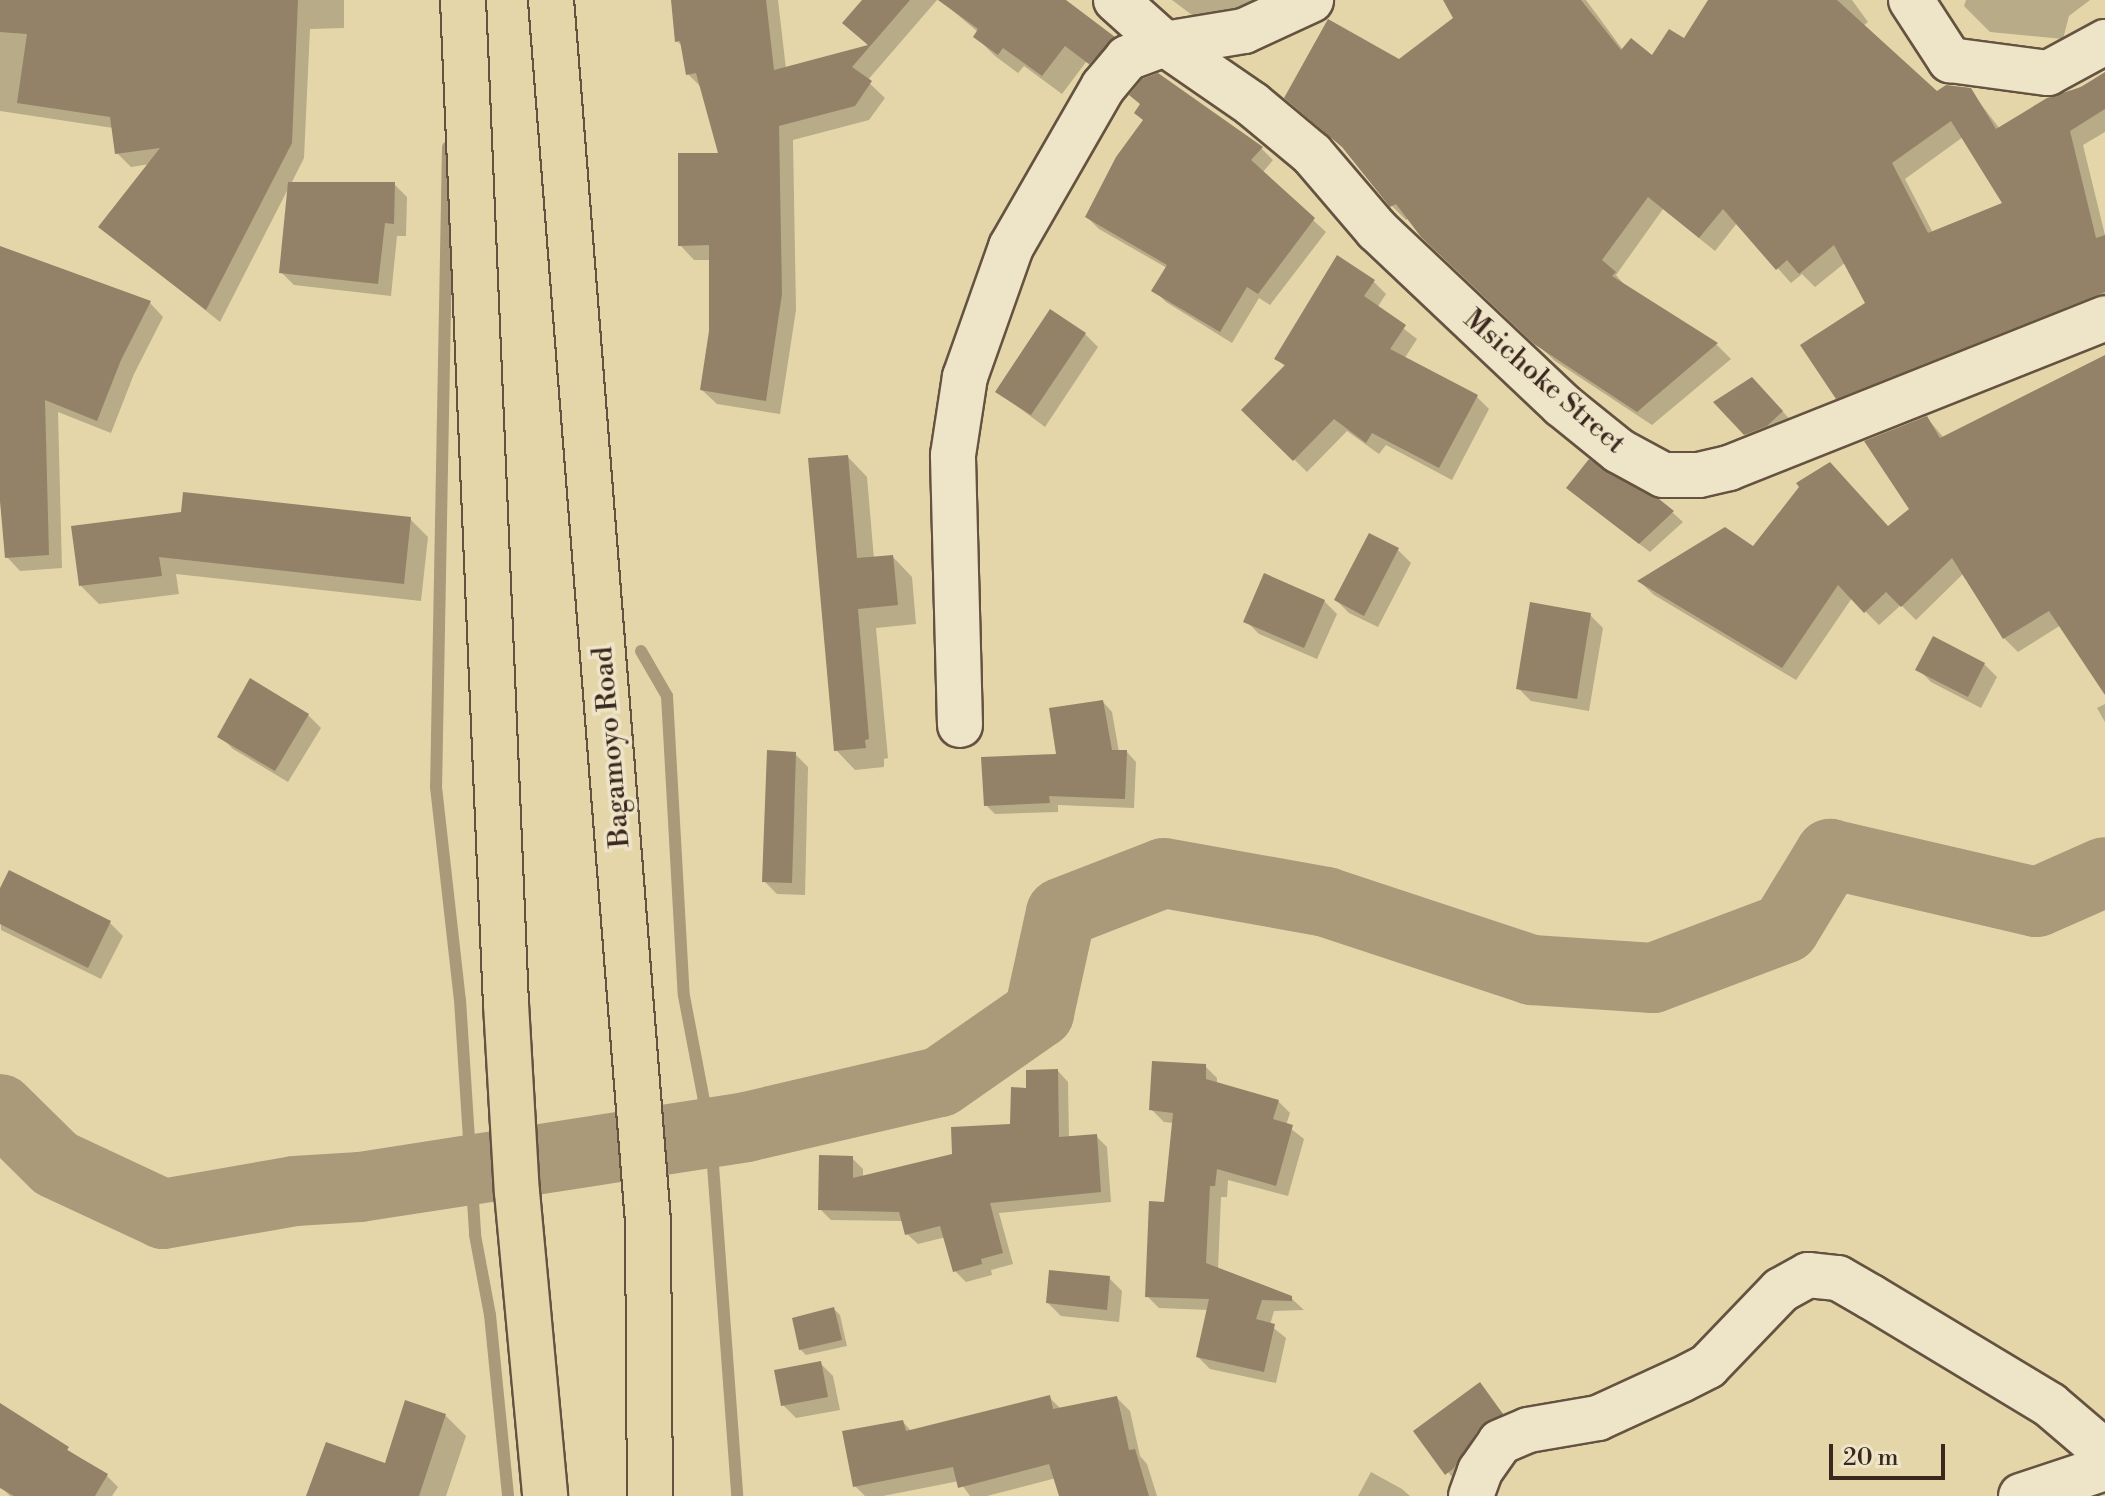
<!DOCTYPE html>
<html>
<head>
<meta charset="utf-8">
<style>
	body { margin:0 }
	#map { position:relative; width:2105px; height:1496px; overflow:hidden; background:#e5d6aa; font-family:"Libre Bodoni",serif }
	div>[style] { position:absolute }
	.shadow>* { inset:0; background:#0003 }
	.stream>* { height:12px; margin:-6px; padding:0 6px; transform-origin:6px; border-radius:6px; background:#ab9a7a }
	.river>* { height:70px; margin:-35px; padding:0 35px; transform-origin:35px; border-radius:35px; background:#ab9a7a }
	.building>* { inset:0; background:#938267 }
	.roads { filter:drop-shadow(2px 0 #655341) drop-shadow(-2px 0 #655341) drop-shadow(0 2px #655341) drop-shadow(0 -2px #655341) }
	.minor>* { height:44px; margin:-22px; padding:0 22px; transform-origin:22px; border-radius:22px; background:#eee4c8 }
	.trunk>* { height:44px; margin:-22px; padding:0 22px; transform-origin:22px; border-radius:22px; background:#e5d6aa }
	span { translate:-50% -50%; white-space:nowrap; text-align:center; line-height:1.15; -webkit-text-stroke:7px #eee4c8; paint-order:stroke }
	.street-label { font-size:28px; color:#3a271e }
	.scale { position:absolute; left:1829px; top:1444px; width:116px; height:36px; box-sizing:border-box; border:4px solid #3a271e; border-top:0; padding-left:10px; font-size:24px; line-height:28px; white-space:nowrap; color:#3a271e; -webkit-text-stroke:6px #eee4c8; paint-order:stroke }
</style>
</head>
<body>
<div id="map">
	<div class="shadow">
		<div style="clip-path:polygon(0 0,344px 0,344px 28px,310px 29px,304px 158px,291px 184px,394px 184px,407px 197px,406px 236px,397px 236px,391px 296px,294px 285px,281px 272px,289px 187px,220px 322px,101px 227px,150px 164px,131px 167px,117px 153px,113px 128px,0 111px)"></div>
		<div style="clip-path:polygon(673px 0,778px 0,786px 69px,870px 47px,845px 23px,864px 0,937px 0,867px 81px,885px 98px,869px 120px,793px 140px,796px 310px,780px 414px,717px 404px,702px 390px,711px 331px,711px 260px,694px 260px,680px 245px,720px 155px,702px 88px,688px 74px,683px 47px,677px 41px)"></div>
		<div style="clip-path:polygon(940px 0,1046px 0,1097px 26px,1120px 44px,1096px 69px,1086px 62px,1062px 94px,1024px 66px,1018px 73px,995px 56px,975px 36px,978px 32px)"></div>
		<div style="clip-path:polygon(1172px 0,1259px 0,1245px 22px,1204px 24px)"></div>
		<div style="clip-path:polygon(evenodd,1453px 0,1586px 0,1623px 50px,1653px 58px,1684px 41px,1710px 0,1852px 0,1868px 22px,1863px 26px,1936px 93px,1970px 90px,2000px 129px,2105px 74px,2105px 132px,2083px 145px,2105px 235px,2105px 312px,1852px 412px,1837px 397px,1868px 304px,1846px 262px,1815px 287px,1802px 274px,1791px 283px,1737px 223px,1715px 251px,1663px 209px,1616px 275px,1628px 289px,1717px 345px,1731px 359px,1652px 425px,1555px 361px,1438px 251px,1409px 218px,1406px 220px,1392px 206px,1399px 61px,1455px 18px,1453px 0,1963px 137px,2005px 204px,1933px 233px,1905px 179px,1963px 137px)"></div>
		<div style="clip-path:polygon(1966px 0,2090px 0,2069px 16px,2063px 39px,1990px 32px,1964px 6px)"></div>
		<div style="clip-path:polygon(1261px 148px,1273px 160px,1262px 173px,1326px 232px,1270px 305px,1259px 298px,1232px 343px,1166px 302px,1154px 290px,1167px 268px,1099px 229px,1087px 217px)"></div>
		<div style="clip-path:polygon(0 261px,150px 303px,163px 317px,134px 374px,111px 433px,58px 412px,62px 568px,20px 571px,7px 557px,0 498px)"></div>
		<div style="clip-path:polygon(1373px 281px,1386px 294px,1377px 308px,1417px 339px,1404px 359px,1477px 397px,1489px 409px,1452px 480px,1386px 445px,1379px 454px,1347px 431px,1307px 472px,1244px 410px,1286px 367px,1277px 359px)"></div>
		<div style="clip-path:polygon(1085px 334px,1098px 347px,1045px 427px,998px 392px)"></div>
		<div style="clip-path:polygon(2105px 358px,2105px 691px,2061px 625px,2018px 652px,2004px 638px,1964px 573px,1916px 620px,1901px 605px,1879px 625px,1852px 598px,1796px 680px,1654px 595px,1640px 582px,1753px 549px,1888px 528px,1911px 510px,1927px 418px,1944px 438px)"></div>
		<div style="clip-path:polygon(1765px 392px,1795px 425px,1759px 447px,1746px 434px)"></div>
		<div style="clip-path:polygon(848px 457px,867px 477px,874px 559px,893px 557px,912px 577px,916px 624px,876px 628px,888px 758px,884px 759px,884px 767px,855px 770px,836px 750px)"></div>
		<div style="clip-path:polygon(1589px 462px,1673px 513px,1683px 522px,1650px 552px,1578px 497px)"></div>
		<div style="clip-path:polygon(410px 519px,428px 537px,421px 601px,176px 574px,179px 594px,99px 604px,81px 586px,74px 528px)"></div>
		<div style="clip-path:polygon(1398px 550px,1411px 563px,1378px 627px,1349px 613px,1336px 600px)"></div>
		<div style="clip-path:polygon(1324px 601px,1337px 614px,1317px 659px,1259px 634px,1246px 621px)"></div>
		<div style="clip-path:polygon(1590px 615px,1603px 628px,1589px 711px,1531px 701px,1518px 688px)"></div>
		<div style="clip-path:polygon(1984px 664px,1997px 677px,1981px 708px,1931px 682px,1918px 669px)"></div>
		<div style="clip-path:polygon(1103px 702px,1112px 712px,1119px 752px,1127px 752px,1136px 762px,1134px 808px,1058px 805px,1058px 812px,995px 814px,986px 805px,1058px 755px)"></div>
		<div style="clip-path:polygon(2105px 704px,2105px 722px,2097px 708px)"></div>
		<div style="clip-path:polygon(308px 715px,321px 728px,288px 782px,233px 749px,220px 736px)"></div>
		<div style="clip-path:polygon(795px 754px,808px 767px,805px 895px,777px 894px,764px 881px)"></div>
		<div style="clip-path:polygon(0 893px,110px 923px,123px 936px,101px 979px,1px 930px)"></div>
		<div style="clip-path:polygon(1205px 1066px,1217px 1078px,1217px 1084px,1278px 1101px,1290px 1113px,1286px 1125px,1304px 1139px,1288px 1196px,1228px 1180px,1227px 1197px,1221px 1197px,1218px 1270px,1291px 1298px,1304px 1310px,1274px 1311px,1270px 1325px,1286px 1338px,1276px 1383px,1210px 1369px,1198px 1357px,1209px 1310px,1159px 1308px,1147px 1296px,1166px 1204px,1174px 1123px,1164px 1122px,1151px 1109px)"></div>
		<div style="clip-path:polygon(1058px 1071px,1068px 1082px,1069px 1138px,1096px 1136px,1107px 1147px,1111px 1202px,999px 1213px,1013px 1264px,991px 1270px,992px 1275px,966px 1282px,955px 1271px,946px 1237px,918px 1244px,907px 1234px,904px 1221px,831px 1220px,820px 1209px,852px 1158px,863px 1169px,863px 1177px,954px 1156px,1012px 1126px,1028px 1090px)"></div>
		<div style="clip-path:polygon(1109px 1278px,1122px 1291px,1119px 1322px,1061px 1316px,1048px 1303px)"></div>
		<div style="clip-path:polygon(834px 1309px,840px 1315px,847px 1346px,806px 1355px,800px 1349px)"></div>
		<div style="clip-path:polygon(820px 1363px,833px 1376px,840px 1410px,796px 1418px,783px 1405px)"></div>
		<div style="clip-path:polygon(1479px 1385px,1514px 1427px,1460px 1487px,1415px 1431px)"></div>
		<div style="clip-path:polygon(1049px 1397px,1061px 1409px,1117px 1398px,1130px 1411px,1140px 1456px,1147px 1464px,1157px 1496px,1061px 1496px,1056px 1478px,987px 1496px,970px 1496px,959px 1481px,883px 1496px,865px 1496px,855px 1486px,903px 1422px,912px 1432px)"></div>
		<div style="clip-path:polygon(6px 1409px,106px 1475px,118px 1487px,112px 1496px,10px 1496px,1px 1487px,0 1472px,0 1418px)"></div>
		<div style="clip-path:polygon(445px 1415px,466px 1436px,446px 1496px,308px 1496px,386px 1465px)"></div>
		<div style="clip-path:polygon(1371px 1472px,1402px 1489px,1410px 1496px,1358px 1496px)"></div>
	</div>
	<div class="stream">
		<div style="left:448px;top:147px;width:640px;rotate:91.07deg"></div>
		<div style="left:436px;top:787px;width:214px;rotate:83.6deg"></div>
		<div style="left:460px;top:1000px;width:235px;rotate:86.3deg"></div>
		<div style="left:475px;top:1235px;width:81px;rotate:79.4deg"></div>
		<div style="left:490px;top:1315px;width:182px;rotate:84.3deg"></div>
		<div style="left:641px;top:651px;width:52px;rotate:60deg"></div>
		<div style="left:667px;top:696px;width:300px;rotate:86.8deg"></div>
		<div style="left:684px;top:996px;width:145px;rotate:79.2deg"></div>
		<div style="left:711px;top:1138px;width:359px;rotate:85.8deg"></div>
	</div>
	<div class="river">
		<div style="left:0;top:1109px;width:78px;rotate:44.5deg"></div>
		<div style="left:56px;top:1164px;width:118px;rotate:25deg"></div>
		<div style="left:163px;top:1214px;width:134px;rotate:-9.9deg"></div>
		<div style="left:295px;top:1191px;width:65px;rotate:-3.5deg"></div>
		<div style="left:360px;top:1187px;width:391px;rotate:-8.8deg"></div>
		<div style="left:746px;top:1127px;width:199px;rotate:-13.1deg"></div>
		<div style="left:940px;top:1082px;width:121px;rotate:-34.9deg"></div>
		<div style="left:1039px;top:1013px;width:102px;rotate:-77.6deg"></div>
		<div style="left:1061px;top:913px;width:110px;rotate:-21.2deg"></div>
		<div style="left:1164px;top:873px;width:165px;rotate:10.1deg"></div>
		<div style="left:1326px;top:902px;width:217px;rotate:18.3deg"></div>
		<div style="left:1532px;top:970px;width:121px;rotate:3.8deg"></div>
		<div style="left:1653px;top:978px;width:141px;rotate:-20.7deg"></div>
		<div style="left:1785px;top:928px;width:87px;rotate:-58.7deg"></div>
		<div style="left:1830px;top:854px;width:212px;rotate:13.1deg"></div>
		<div style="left:2037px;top:902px;width:74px;rotate:-23.8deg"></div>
	</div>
	<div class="building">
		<div style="clip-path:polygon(0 0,298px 0,292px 143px,206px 310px,98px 227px,160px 148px,115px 154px,110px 117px,17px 103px,27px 34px,0 32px)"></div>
		<div style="clip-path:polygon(671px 0,766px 0,774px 70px,868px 45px,842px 23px,862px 0,910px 0,852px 67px,872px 81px,855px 106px,779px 126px,782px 294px,766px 401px,700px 390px,709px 331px,709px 245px,678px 246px,678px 153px,718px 153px,696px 73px,686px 75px,680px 41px,675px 42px)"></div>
		<div style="clip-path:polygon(938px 0,1066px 0,1115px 37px,1089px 64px,1065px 46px,1042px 76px,1003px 48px,998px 55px,973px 37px,978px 29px)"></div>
		<div style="clip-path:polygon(evenodd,1443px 0,1581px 0,1621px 50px,1631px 38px,1652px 55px,1669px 29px,1684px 38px,1708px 0,1837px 0,1937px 91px,1946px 85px,1971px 88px,1996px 129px,2047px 98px,2081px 87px,2105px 72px,2105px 109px,2070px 131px,2096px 238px,2105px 235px,2105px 292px,1836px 399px,1800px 345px,1865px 303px,1834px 245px,1799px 274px,1787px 260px,1776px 270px,1723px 209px,1699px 238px,1648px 197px,1602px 260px,1616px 272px,1612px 276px,1718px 343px,1637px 412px,1534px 344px,1421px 237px,1396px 204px,1390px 207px,1342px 147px,1284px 98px,1328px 19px,1399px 59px,1453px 18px,1443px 0,1951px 121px,2002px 203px,1928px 233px,1892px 163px,1951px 121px)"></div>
		<div style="clip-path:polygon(1158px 73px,1263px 147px,1251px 160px,1315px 218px,1258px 294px,1247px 287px,1220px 332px,1151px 291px,1167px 265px,1085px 217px,1116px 157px,1143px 120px,1134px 113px,1140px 104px,1129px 95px,1142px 79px)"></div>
		<div style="clip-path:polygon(288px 182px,395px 182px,394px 224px,385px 223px,378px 284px,279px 273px)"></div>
		<div style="clip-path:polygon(0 246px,151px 301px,121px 360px,97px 421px,45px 400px,49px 555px,5px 558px,0 501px)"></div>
		<div style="clip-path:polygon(1337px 255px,1375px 280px,1364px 296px,1406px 325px,1390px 349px,1478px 395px,1439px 468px,1372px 433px,1366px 443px,1334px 419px,1293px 461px,1241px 410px,1285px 365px,1274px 359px)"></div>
		<div style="clip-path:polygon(1050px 309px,1086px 333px,1031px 415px,995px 392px)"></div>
		<div style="clip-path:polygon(2105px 355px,2105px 695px,2049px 611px,2003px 639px,1952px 558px,1901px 607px,1886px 592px,1864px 613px,1838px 585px,1782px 668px,1637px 581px,1725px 527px,1753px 546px,1799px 487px,1796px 483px,1830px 462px,1888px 526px,1909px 509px,1864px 441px,1927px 416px,1940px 438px)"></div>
		<div style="clip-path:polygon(1752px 377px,1783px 411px,1767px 426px,1744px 435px,1713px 402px)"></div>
		<div style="clip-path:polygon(848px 455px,857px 558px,893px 555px,898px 605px,858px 609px,869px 739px,865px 740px,866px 748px,834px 751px,808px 458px)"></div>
		<div style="clip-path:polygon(1589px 459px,1659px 499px,1674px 511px,1639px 544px,1566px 488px)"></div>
		<div style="clip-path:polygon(183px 492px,411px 517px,404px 584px,159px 557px,162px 576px,79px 586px,71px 526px,181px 512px)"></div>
		<div style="clip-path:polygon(1369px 533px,1399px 548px,1364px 616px,1334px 600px)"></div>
		<div style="clip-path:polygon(1264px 573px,1325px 600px,1304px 648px,1243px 622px)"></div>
		<div style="clip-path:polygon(1530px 602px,1591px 613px,1577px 699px,1516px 689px)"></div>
		<div style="clip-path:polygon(1933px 636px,1985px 663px,1968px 697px,1915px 670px)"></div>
		<div style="clip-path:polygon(250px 678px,309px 714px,275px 771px,217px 737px)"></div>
		<div style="clip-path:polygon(1103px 700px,1112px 750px,1127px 750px,1125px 799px,1049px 796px,1050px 803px,984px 806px,981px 757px,1056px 754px,1049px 708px)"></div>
		<div style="clip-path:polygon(767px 750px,796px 752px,792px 883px,762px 882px)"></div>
		<div style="clip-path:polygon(9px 870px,111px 921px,88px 968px,0 924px,0 888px)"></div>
		<div style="clip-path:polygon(1152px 1061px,1206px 1064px,1206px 1079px,1279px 1100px,1273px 1119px,1293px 1125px,1276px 1186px,1217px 1169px,1215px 1186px,1210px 1186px,1206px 1263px,1292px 1296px,1292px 1301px,1262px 1300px,1256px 1319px,1275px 1324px,1264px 1372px,1196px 1357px,1209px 1299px,1145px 1297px,1149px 1201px,1164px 1202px,1173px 1113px,1149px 1110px)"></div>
		<div style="clip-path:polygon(1058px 1069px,1059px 1137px,1097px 1134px,1101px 1192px,990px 1203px,1003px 1253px,981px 1259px,982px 1264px,953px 1272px,940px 1226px,905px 1235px,899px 1212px,818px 1210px,819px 1155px,853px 1156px,853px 1178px,952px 1154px,951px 1127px,1010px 1124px,1011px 1087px,1026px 1088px,1026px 1070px)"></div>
		<div style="clip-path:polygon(1049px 1270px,1110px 1276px,1107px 1310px,1046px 1303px)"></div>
		<div style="clip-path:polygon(834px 1307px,842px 1340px,799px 1350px,792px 1318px)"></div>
		<div style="clip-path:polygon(821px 1361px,828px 1397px,781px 1406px,774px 1370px)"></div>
		<div style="clip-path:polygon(1480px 1382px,1503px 1414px,1480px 1427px,1454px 1468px,1445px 1475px,1413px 1431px)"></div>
		<div style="clip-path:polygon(1050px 1395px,1053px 1409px,1117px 1396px,1129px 1450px,1135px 1449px,1149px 1496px,1059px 1496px,1049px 1464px,958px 1488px,953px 1467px,853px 1487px,842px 1431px,903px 1420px,906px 1431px)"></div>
		<div style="clip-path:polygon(405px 1400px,446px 1414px,419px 1496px,306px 1496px,326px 1442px,385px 1463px)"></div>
		<div style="clip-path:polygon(0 1403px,69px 1447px,67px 1450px,108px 1474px,95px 1496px,14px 1496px,0 1488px)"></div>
	</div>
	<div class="roads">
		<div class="minor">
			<div style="left:1116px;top:0;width:66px;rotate:41.9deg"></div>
			<div style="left:1165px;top:44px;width:106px;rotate:34.6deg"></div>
			<div style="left:1252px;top:104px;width:78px;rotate:39.8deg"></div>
			<div style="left:1312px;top:154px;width:100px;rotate:49.5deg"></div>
			<div style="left:1377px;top:230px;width:255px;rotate:43.4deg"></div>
			<div style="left:1562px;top:405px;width:73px;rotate:38.9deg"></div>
			<div style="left:1619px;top:451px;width:50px;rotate:28.6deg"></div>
			<div style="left:1663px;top:475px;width:36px"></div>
			<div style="left:1699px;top:475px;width:31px;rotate:-13deg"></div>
			<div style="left:1729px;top:468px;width:405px;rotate:-21.7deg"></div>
			<div style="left:1911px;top:0;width:72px;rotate:57deg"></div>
			<div style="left:1950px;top:60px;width:99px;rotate:7.6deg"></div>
			<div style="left:2048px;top:73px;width:65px;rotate:-28.5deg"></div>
			<div style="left:960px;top:725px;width:270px;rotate:-91.5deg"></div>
			<div style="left:953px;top:455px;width:79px;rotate:-81.3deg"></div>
			<div style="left:965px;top:377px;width:138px;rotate:-70.5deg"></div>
			<div style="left:1011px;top:247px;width:185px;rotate:-60.1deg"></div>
			<div style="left:1103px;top:87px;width:38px;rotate:-50deg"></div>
			<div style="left:1127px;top:58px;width:40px;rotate:-20.2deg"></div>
			<div style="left:1165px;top:44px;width:80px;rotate:-9.3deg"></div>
			<div style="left:1244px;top:31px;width:74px;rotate:-24.8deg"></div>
			<div style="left:1471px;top:1496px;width:27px;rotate:-70deg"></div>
			<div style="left:1480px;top:1471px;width:35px;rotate:-55deg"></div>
			<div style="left:1500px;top:1442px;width:30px;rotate:-23deg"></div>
			<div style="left:1528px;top:1430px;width:71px;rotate:-9.7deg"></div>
			<div style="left:1598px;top:1418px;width:91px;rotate:-24.6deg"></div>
			<div style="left:1681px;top:1380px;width:30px;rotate:-27deg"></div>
			<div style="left:1708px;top:1366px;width:105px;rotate:-46.2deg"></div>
			<div style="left:1781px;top:1290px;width:31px;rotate:-29deg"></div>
			<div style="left:1808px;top:1275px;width:30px;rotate:6deg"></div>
			<div style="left:1838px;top:1278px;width:38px;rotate:30deg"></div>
			<div style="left:1871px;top:1297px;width:209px;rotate:31.1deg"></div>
			<div style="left:2050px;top:1405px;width:72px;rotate:40.5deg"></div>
			<div style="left:2021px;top:1496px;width:89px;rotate:-18.4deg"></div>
		</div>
		<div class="trunk">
			<div style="left:463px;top:0;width:1005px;rotate:87.55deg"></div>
			<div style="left:506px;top:1004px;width:188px;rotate:86.7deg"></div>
			<div style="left:517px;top:1192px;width:305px;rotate:84.7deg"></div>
			<div style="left:551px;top:0;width:1225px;rotate:85.46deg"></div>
			<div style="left:648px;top:1221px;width:275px;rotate:89.6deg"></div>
		</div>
	</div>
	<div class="street-label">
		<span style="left:1544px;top:382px;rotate:41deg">Msichoke Street</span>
		<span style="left:612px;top:747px;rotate:-95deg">Bagamoyo Road</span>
	</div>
	<div class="scale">20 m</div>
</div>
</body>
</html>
